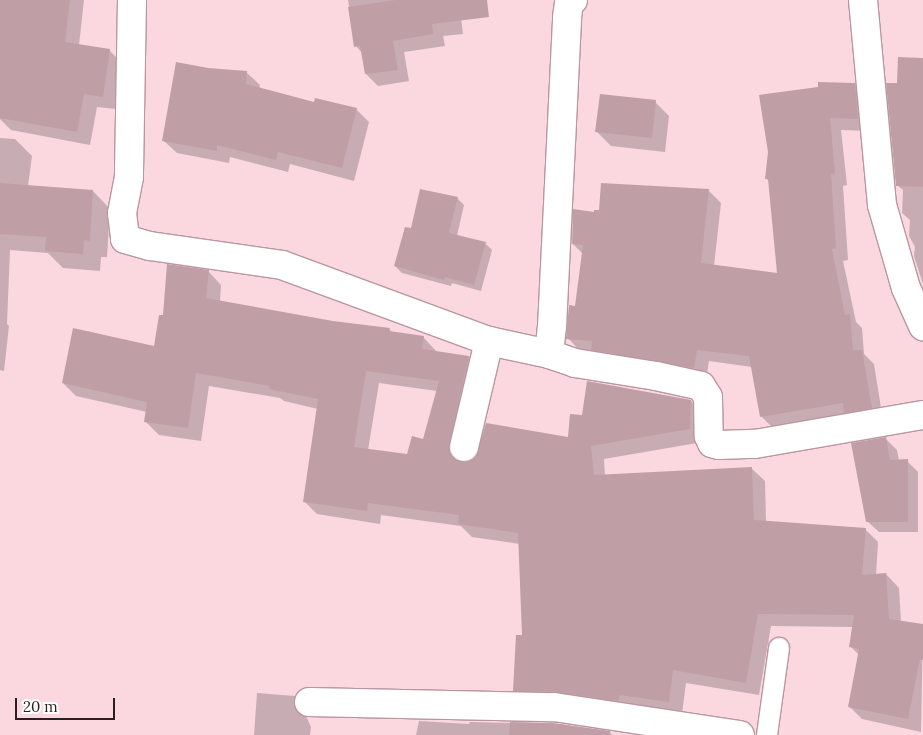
<!DOCTYPE html>
<html>
<head>
<meta charset="utf-8">
<style>
	body { margin:0 }
	#map { position:relative; width:923px; height:735px; overflow:hidden; background:#fbd7e0; font-family:Lora,serif }
	div>[style] { position:absolute }
	.shadow>* { inset:0; background:#0003 }
	.building>* { inset:0; background:#c09ea6 }
	.roads { filter:drop-shadow(1px 0 #b997a0) drop-shadow(-1px 0 #b997a0) drop-shadow(0 1px #b997a0) drop-shadow(0 -1px #b997a0) }
	.service>* { height:20px; margin:-10px; padding:0 10px; transform-origin:10px; border-radius:10px; background:#fff }
	.minor>* { height:28px; margin:-14px; padding:0 14px; transform-origin:14px; border-radius:14px; background:#fff }
	span { translate:-50% -50%; white-space:nowrap; text-align:center; line-height:1.15; -webkit-text-stroke:5px #fff; paint-order:stroke }
	.scale { position:absolute; left:15px; top:698px; width:100px; height:22px; box-sizing:border-box; border:2px solid #2b1e21; border-top:0; padding-left:6px; font-size:15px; line-height:18px; white-space:nowrap; color:#2b1e21; -webkit-text-stroke:4px #fff; paint-order:stroke }
</style>
</head>
<body>
<div id="map">
	<div class="shadow">
		<div style="clip-path:polygon(13px 0,84px 0,79px 45px,109px 50px,122px 63px,116px 109px,97px 107px,90px 145px,11px 130px,0 119px,0 102px)"></div>
		<div style="clip-path:polygon(348px 0,450px 0,460px 10px,463px 34px,443px 36px,445px 46px,404px 52px,409px 81px,378px 86px,366px 74px,362px 53px,356px 46px)"></div>
		<div style="clip-path:polygon(923px 59px,923px 284px,914px 256px,915px 247px,909px 236px,910px 220px,902px 213px,903px 190px,897px 185px,898px 84px)"></div>
		<div style="clip-path:polygon(208px 69px,247px 73px,260px 85px,259px 89px,315px 103px,356px 109px,369px 122px,354px 181px,290px 164px,288px 172px,230px 157px,229px 163px,177px 153px,164px 141px)"></div>
		<div style="clip-path:polygon(854px 84px,867px 96px,870px 131px,841px 130px,847px 185px,843px 186px,848px 260px,843px 261px,856px 322px,862px 328px,864px 354px,874px 364px,883px 420px,773px 428px,761px 416px,752px 367px,709px 361px,706px 380px,580px 351px,568px 338px,576px 307px,583px 254px,573px 244px,595px 213px,708px 190px,721px 203px,714px 266px,778px 274px,770px 182px,767px 179px)"></div>
		<div style="clip-path:polygon(655px 102px,669px 116px,665px 152px,611px 146px,597px 132px)"></div>
		<div style="clip-path:polygon(0 138px,15px 139px,32px 156px,28px 186px,93px 191px,110px 209px,107px 257px,101px 257px,100px 271px,63px 268px,48px 253px,10px 250px,7px 324px,9px 326px,4px 371px,0 370px)"></div>
		<div style="clip-path:polygon(457px 198px,464px 205px,457px 236px,485px 243px,492px 250px,481px 291px,452px 283px,451px 286px,402px 273px,395px 266px,412px 230px)"></div>
		<div style="clip-path:polygon(evenodd,208px 271px,221px 285px,220px 302px,333px 323px,389px 329px,393px 333px,424px 338px,437px 352px,469px 357px,482px 370px,462px 463px,569px 438px,583px 417px,691px 401px,704px 414px,703px 442px,604px 459px,605px 476px,751px 468px,765px 481px,766px 522px,865px 529px,878px 542px,876px 575px,886px 574px,899px 588px,901px 622px,923px 626px,921px 732px,862px 719px,849px 706px,859px 655px,851px 647px,854px 627px,771px 626px,759px 695px,686px 683px,682px 714px,527px 703px,514px 690px,524px 636px,520px 544px,472px 537px,461px 526px,381px 515px,380px 524px,317px 514px,304px 501px,318px 409px,284px 401px,280px 398px,209px 386px,201px 441px,159px 435px,146px 422px,147px 412px,76px 396px,63px 383px,156px 347px,164px 317px,208px 271px,379px 383px,437px 391px,424px 440px,408px 456px,368px 450px,379px 383px)"></div>
		<div style="clip-path:polygon(886px 439px,897px 450px,899px 461px,907px 461px,918px 472px,918px 532px,879px 532px,867px 521px)"></div>
		<div style="clip-path:polygon(257px 693px,295px 696px,308px 709px,306px 716px,311px 727px,310px 735px,254px 735px)"></div>
		<div style="clip-path:polygon(419px 721px,469px 724px,470px 722px,553px 724px,610px 732px,612px 735px,416px 735px)"></div>
	</div>
	<div class="building">
		<div style="clip-path:polygon(0 0,70px 0,65px 42px,110px 49px,103px 97px,84px 94px,77px 132px,0 118px)"></div>
		<div style="clip-path:polygon(396px 0,487px 0,489px 17px,432px 24px,433px 34px,393px 41px,398px 70px,365px 74px,360px 46px,354px 47px,348px 7px)"></div>
		<div style="clip-path:polygon(898px 57px,923px 58px,923px 187px,896px 186px,886px 83px,897px 83px)"></div>
		<div style="clip-path:polygon(176px 62px,208px 68px,247px 71px,246px 84px,314px 102px,315px 98px,357px 108px,342px 168px,278px 152px,276px 160px,217px 145px,217px 151px,162px 141px)"></div>
		<div style="clip-path:polygon(818px 82px,855px 83px,858px 119px,830px 118px,835px 173px,831px 174px,836px 248px,832px 249px,845px 315px,850px 314px,853px 350px,862px 350px,872px 408px,844px 413px,843px 403px,760px 417px,749px 356px,697px 350px,694px 368px,591px 350px,592px 341px,566px 339px,569px 305px,575px 306px,583px 245px,572px 244px,573px 209px,594px 212px,594px 210px,599px 210px,601px 183px,709px 189px,701px 263px,777px 273px,768px 179px,765px 179px,768px 152px,759px 95px,818px 87px)"></div>
		<div style="clip-path:polygon(600px 94px,656px 100px,652px 138px,595px 132px)"></div>
		<div style="clip-path:polygon(0 183px,93px 190px,90px 241px,84px 240px,83px 254px,45px 251px,46px 237px,0 234px)"></div>
		<div style="clip-path:polygon(420px 189px,458px 197px,449px 233px,486px 242px,474px 285px,445px 277px,444px 280px,394px 266px,405px 227px,411px 228px)"></div>
		<div style="clip-path:polygon(evenodd,167px 264px,209px 270px,206px 298px,333px 321px,390px 328px,389px 331px,424px 336px,422px 349px,469px 356px,449px 444px,449px 452px,453px 458px,460px 462px,469px 462px,476px 457px,486px 423px,568px 437px,570px 414px,582px 415px,587px 381px,691px 400px,690px 429px,591px 446px,594px 475px,752px 467px,754px 520px,866px 528px,862px 575px,886px 573px,889px 619px,923px 624px,923px 660px,920px 659px,908px 719px,848px 707px,859px 649px,849px 647px,854px 615px,758px 614px,746px 683px,673px 670px,669px 702px,620px 695px,618px 701px,556px 692px,513px 691px,516px 635px,522px 635px,518px 533px,458px 524px,459px 515px,368px 503px,367px 511px,303px 502px,318px 399px,269px 389px,270px 386px,196px 373px,188px 428px,144px 422px,147px 402px,62px 383px,73px 328px,154px 346px,159px 315px,163px 315px,167px 264px,366px 371px,439px 381px,423px 439px,412px 436px,407px 454px,354px 447px,366px 371px)"></div>
		<div style="clip-path:polygon(886px 437px,890px 460px,908px 459px,908px 522px,866px 522px,851px 443px)"></div>
		<div style="clip-path:polygon(510px 722px,553px 723px,610px 731px,609px 735px,509px 735px)"></div>
	</div>
	<div class="roads">
		<div class="service">
			<div style="left:767px;top:735px;width:88px;rotate:-82.1deg"></div>
		</div>
		<div class="minor">
			<div style="left:132px;top:0;width:177px;rotate:91deg"></div>
			<div style="left:129px;top:177px;width:37px;rotate:101deg"></div>
			<div style="left:122px;top:213px;width:26px;rotate:83deg"></div>
			<div style="left:125px;top:239px;width:26px;rotate:16deg"></div>
			<div style="left:150px;top:246px;width:133px;rotate:8.2deg"></div>
			<div style="left:282px;top:265px;width:221px;rotate:20.2deg"></div>
			<div style="left:489px;top:341px;width:61px;rotate:12.2deg"></div>
			<div style="left:549px;top:354px;width:27px;rotate:-84deg"></div>
			<div style="left:552px;top:327px;width:310px;rotate:-87.2deg"></div>
			<div style="left:567px;top:17px;width:14px;rotate:-82deg"></div>
			<div style="left:569px;top:3px;width:5px;rotate:-37deg"></div>
			<div style="left:863px;top:0;width:206px;rotate:84.7deg"></div>
			<div style="left:882px;top:205px;width:86px;rotate:73.9deg"></div>
			<div style="left:906px;top:288px;width:42px;rotate:65.9deg"></div>
			<div style="left:549px;top:354px;width:28px;rotate:19deg"></div>
			<div style="left:575px;top:363px;width:82px;rotate:9.1deg"></div>
			<div style="left:656px;top:376px;width:46px;rotate:12.5deg"></div>
			<div style="left:701px;top:386px;width:13px;rotate:58deg"></div>
			<div style="left:708px;top:397px;width:39px;rotate:89deg"></div>
			<div style="left:709px;top:436px;width:8px;rotate:67deg"></div>
			<div style="left:712px;top:443px;width:7px;rotate:16deg"></div>
			<div style="left:719px;top:445px;width:36px;rotate:-2deg"></div>
			<div style="left:755px;top:444px;width:170px;rotate:-9.8deg"></div>
			<div style="left:464px;top:447px;width:109px;rotate:-76.7deg"></div>
			<div style="left:309px;top:702px;width:245px;rotate:1.2deg"></div>
			<div style="left:554px;top:707px;width:188px;rotate:8.6deg"></div>
		</div>
	</div>
	<div class="scale">20 m</div>
</div>
</body>
</html>
